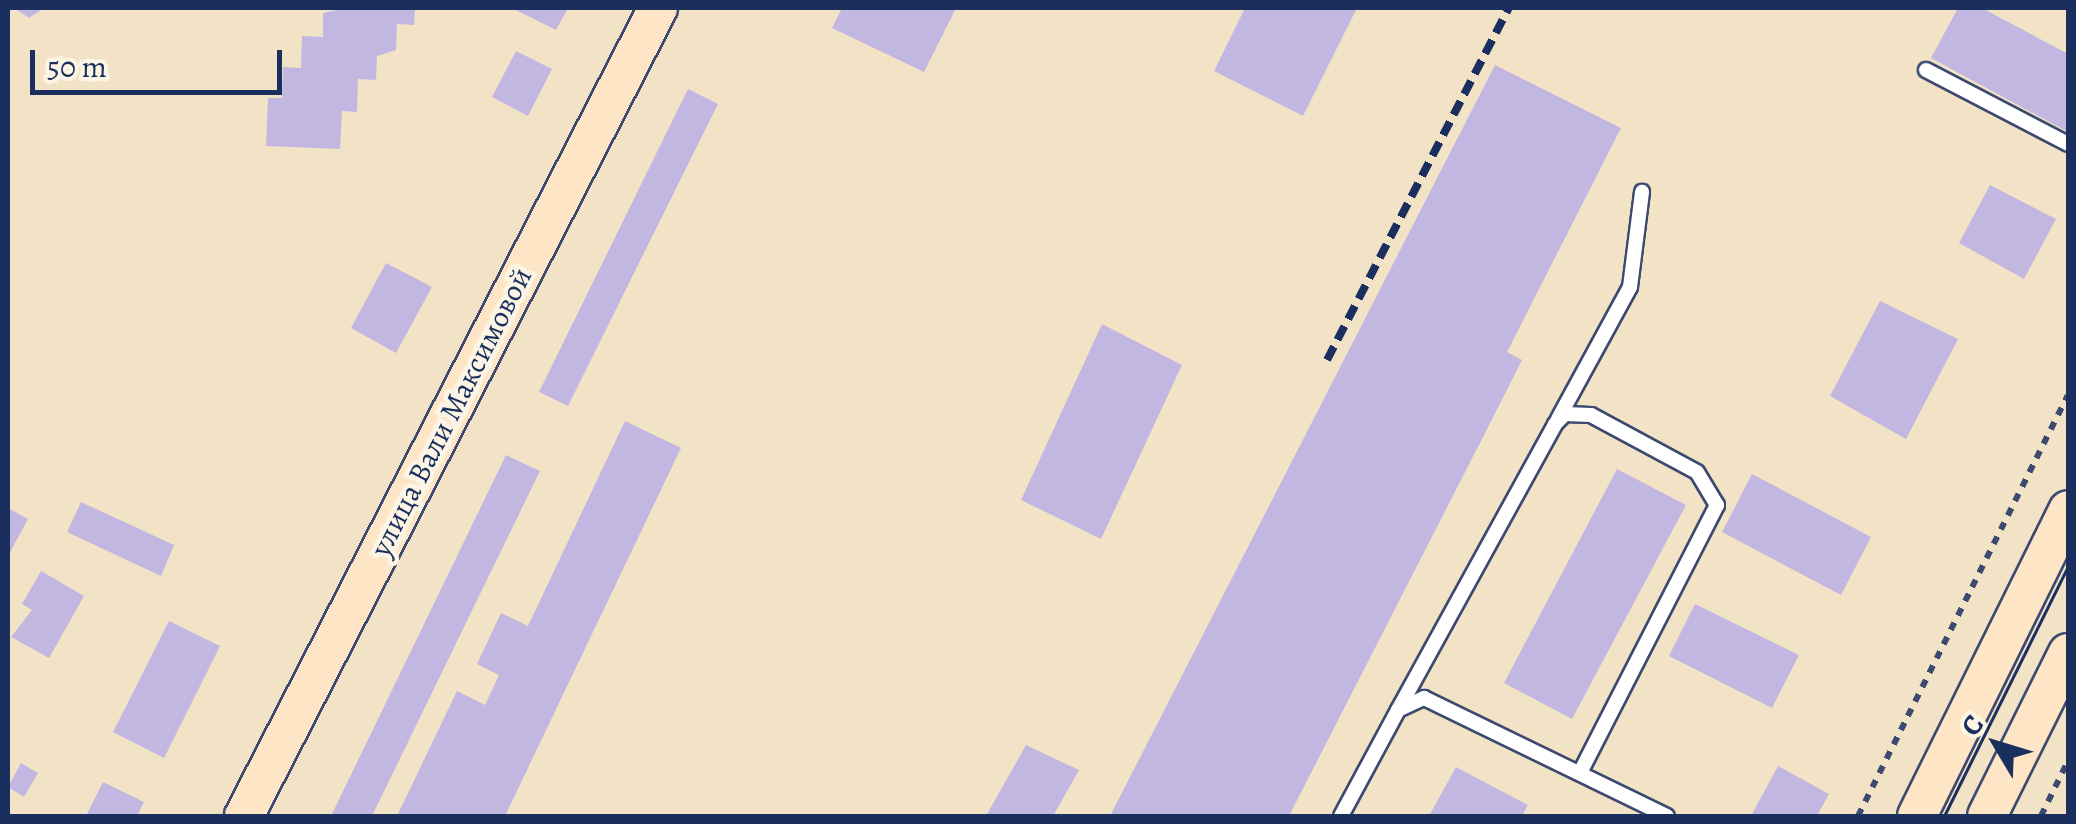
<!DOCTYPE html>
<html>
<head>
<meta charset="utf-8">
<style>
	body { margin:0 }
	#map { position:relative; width:2076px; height:824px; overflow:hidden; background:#f3e3c6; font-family:Alegreya,serif }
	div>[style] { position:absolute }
	.building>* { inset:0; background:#c2b7e1 }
	.path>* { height:6px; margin-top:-3px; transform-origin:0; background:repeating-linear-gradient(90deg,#3b4a6e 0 8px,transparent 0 16px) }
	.roads { filter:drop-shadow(2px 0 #3b4a6e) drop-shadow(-2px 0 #3b4a6e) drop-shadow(0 2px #3b4a6e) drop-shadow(0 -2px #3b4a6e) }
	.lane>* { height:14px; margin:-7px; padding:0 7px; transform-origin:7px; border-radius:7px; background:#fff }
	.secondary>* { height:38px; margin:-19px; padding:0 19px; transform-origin:19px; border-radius:19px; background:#fde5c5 }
	.tram>* { height:2.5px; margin:-1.25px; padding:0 1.25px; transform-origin:1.25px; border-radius:1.25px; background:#1b2f5e }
	.rail>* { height:8px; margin-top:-4px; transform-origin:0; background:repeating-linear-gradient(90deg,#1b2f5e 0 15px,transparent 0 23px) }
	span { translate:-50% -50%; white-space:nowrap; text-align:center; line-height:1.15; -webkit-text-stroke:9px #fcf5e5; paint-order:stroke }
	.street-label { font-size:30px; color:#1b2f5e }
	.frame { position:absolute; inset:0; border:10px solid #1b2f5e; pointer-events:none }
	.north { position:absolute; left:1946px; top:694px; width:100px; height:100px; -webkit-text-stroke:8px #fcf5e5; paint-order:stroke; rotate:308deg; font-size:28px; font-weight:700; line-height:40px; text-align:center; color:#1b2f5e }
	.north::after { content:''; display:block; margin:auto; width:35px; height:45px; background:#1b2f5e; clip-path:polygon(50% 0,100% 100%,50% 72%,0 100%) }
	.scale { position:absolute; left:30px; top:50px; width:252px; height:45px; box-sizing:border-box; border:5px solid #1b2f5e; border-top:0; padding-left:12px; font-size:30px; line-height:35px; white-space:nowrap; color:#1b2f5e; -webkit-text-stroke:8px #fcf5e5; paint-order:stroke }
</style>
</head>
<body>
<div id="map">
	<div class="building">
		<div style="clip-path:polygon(14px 8px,44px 8px,29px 18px)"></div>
		<div style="clip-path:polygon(347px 8px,415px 8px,414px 25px,397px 24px,396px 50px,377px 56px,376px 80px,358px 79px,357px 112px,342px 111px,340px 149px,266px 146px,268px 98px,282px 98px,283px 67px,301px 68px,302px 36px,323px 37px,323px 13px)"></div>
		<div style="clip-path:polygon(512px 8px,568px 8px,556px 30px)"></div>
		<div style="clip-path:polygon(842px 8px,956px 8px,924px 72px,832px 28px)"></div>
		<div style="clip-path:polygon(1245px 8px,1357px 8px,1303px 116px,1214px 71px)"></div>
		<div style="clip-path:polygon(1958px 8px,1982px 8px,2068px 54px,2068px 132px,1931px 58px)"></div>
		<div style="clip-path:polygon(516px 51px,552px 69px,528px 116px,492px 97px)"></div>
		<div style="clip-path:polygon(1495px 65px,1621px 128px,1507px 352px,1522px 360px,1482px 439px,1289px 816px,1110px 816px)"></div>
		<div style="clip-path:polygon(688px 89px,718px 104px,568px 406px,539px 392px)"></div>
		<div style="clip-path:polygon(1990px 185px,2056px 219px,2024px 279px,1959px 243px)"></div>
		<div style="clip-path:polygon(386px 263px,432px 287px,396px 353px,351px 328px)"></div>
		<div style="clip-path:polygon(1880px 301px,1958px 339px,1906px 439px,1830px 396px)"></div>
		<div style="clip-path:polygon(1102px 324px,1182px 365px,1101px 539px,1021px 500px)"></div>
		<div style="clip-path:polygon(625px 421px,681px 448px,505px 816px,397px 816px,457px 691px,485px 705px,499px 675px,477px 664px,501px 613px,528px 626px)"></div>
		<div style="clip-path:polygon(506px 455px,540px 471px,372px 816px,331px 816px)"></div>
		<div style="clip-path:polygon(1617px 469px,1686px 505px,1572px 719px,1504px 683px)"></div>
		<div style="clip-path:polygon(1752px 474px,1871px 537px,1841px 595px,1722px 532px)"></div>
		<div style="clip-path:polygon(81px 502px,174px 545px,161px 576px,67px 532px)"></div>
		<div style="clip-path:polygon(8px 508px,28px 519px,8px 556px)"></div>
		<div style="clip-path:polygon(41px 571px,84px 596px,49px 658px,11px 637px,32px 610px,22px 604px)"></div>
		<div style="clip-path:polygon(1695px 604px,1799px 655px,1772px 708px,1669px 656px)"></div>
		<div style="clip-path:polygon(169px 621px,220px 646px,164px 758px,113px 732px)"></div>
		<div style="clip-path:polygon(1026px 745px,1079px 770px,1053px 816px,986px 816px)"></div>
		<div style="clip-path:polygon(21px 763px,38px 773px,24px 797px,8px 787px)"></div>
		<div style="clip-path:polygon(1778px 766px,1829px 794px,1817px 816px,1751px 816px)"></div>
		<div style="clip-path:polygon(1456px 767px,1528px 805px,1522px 816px,1429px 816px)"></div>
		<div style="clip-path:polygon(103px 782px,144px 802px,137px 816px,86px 816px)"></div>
	</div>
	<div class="path">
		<div style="left:1858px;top:816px;width:470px;rotate:-63.5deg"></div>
		<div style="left:2041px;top:816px;width:61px;rotate:-63.9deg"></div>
	</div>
	<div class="roads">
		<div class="lane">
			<div style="left:1926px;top:70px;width:160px;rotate:27.5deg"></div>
			<div style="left:1558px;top:419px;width:150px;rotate:-61.4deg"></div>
			<div style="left:1630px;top:287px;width:96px;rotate:-82.8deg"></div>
			<div style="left:1398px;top:710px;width:326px;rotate:-61.2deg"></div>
			<div style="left:1555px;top:424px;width:14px;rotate:-45deg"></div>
			<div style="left:1565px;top:414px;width:26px;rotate:2deg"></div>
			<div style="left:1591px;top:415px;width:120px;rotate:28.3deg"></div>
			<div style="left:1697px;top:472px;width:39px;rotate:59deg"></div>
			<div style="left:1717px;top:505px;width:301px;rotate:117.1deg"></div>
			<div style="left:1341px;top:816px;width:120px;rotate:-61.7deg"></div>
			<div style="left:1398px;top:710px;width:29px;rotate:-25deg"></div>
			<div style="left:1424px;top:698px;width:270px;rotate:25.9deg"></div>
		</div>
		<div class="secondary">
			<div style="left:244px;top:816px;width:908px;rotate:-62.87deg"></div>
			<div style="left:1917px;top:816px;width:341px;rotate:-63.7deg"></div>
			<div style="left:1987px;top:816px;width:182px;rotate:-63.6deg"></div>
		</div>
	</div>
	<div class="tram">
		<div style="left:1944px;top:816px;width:279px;rotate:-63.6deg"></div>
	</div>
	<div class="rail">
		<div style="left:1327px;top:360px;width:396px;rotate:-62.7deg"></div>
	</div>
	<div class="street-label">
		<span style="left:451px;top:412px;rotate:-63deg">улица Вали Максимовой</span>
	</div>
	<div class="frame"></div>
	<div class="north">С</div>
	<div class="scale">50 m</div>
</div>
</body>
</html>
